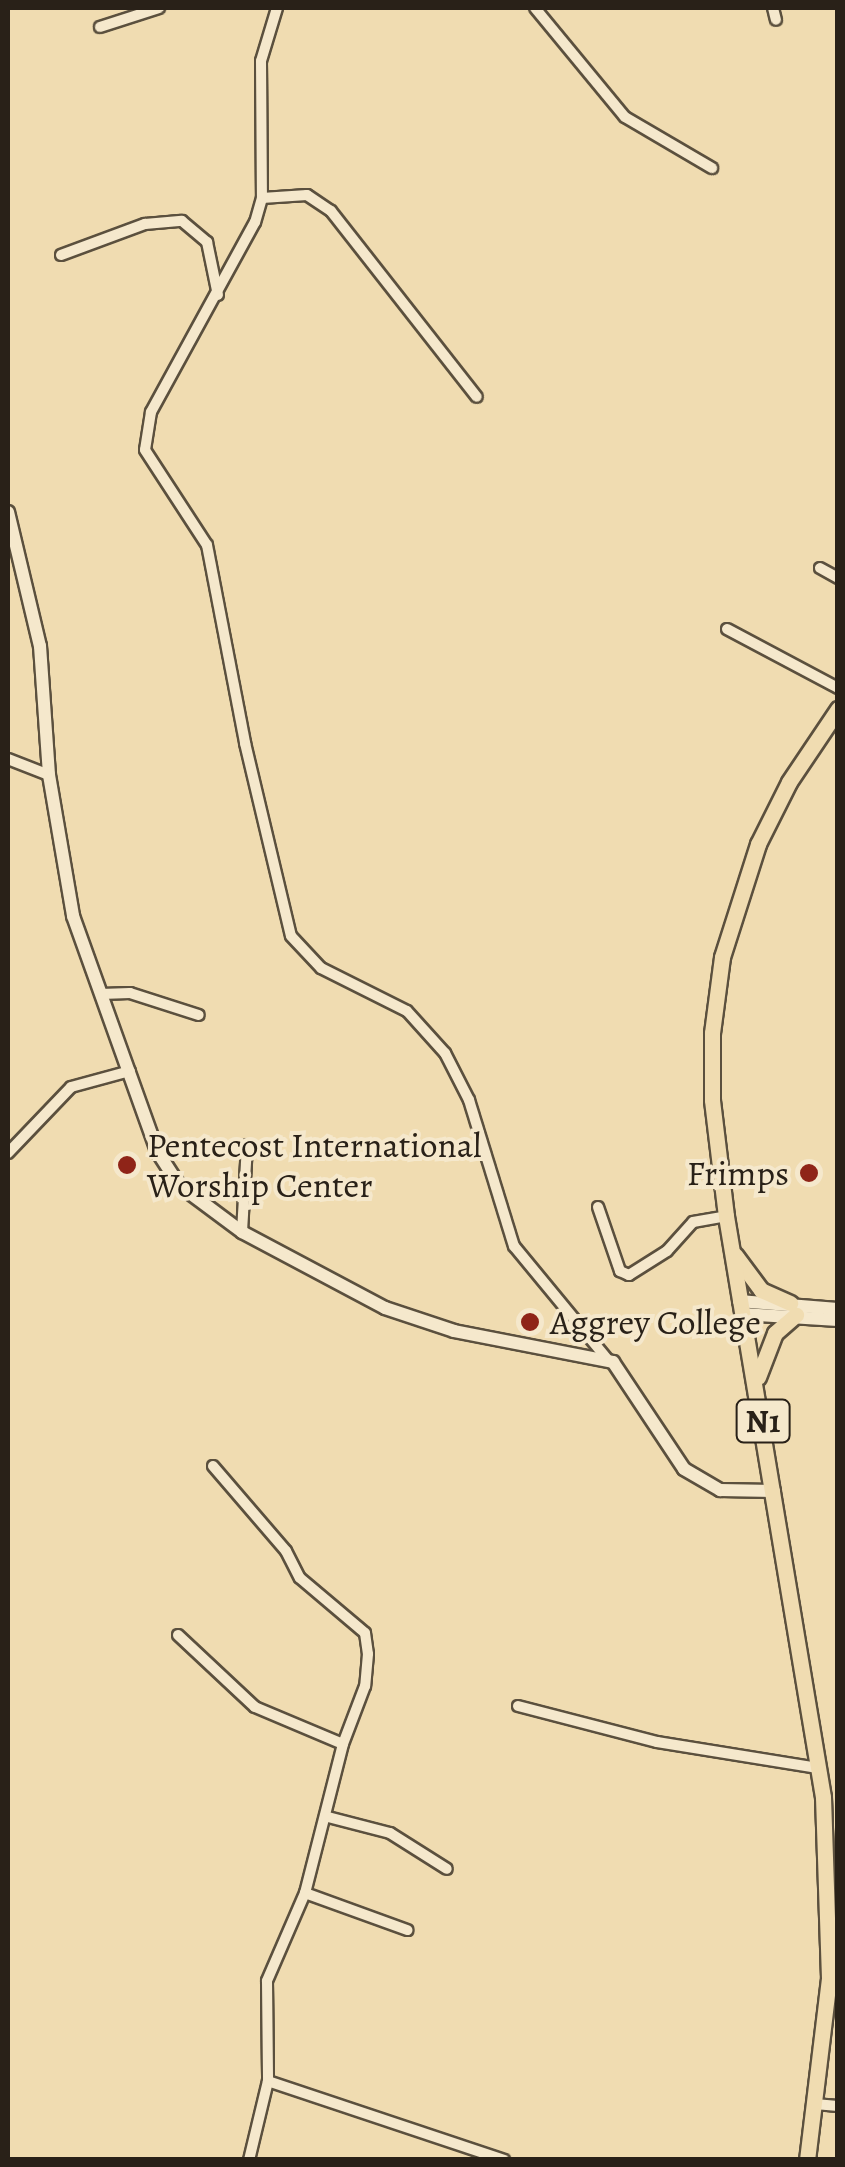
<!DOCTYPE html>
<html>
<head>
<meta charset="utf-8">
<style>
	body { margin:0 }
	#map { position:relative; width:845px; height:2167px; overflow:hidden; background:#f0dcb1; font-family:Alegreya,serif }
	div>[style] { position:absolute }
	.roads { filter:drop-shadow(2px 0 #5b503e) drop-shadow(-2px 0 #5b503e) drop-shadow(0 2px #5b503e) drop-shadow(0 -2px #5b503e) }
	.minor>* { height:10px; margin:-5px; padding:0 5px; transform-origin:5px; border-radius:5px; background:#f5e8cc }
	.tertiary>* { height:12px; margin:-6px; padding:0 6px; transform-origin:6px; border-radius:6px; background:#f5e8cc }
	.trunk>* { height:15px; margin:-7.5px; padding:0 7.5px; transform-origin:7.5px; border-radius:7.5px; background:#f0dcb1 }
	.dots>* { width:28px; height:28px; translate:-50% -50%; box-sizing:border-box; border:5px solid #f5e8cc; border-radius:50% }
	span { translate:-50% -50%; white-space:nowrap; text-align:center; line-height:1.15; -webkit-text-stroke:8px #f5e8cc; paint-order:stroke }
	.shield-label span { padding:2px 8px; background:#f5e8cc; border:2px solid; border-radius:8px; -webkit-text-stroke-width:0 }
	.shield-label { font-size:32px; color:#292118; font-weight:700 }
	.poi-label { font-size:35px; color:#292118 }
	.left { translate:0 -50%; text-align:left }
	.right { translate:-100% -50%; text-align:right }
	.frame { position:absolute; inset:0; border:10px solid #292118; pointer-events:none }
</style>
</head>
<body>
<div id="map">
	<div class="roads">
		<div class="minor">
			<div style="left:277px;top:8px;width:55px;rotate:106.8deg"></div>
			<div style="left:261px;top:61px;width:137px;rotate:89.6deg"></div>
			<div style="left:262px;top:198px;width:25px;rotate:106deg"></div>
			<div style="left:255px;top:222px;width:217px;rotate:118.7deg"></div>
			<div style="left:151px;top:412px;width:38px;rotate:99deg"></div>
			<div style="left:145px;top:450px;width:113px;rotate:56.9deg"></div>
			<div style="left:207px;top:545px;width:202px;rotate:79.1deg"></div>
			<div style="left:245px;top:743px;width:198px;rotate:76.6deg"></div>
			<div style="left:291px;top:936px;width:44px;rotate:46.8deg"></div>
			<div style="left:321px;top:968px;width:96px;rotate:26.6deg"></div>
			<div style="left:407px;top:1011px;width:57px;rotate:47.9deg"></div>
			<div style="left:445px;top:1053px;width:53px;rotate:62.9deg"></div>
			<div style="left:469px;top:1100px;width:153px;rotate:72.9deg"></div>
			<div style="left:514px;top:1246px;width:146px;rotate:50.5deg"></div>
			<div style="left:535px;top:8px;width:141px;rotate:50.5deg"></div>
			<div style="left:625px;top:117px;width:101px;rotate:30.4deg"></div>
			<div style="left:773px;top:8px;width:12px;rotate:76deg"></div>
			<div style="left:100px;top:27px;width:62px;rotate:-17.9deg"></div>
			<div style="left:262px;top:198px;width:45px;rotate:-3.8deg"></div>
			<div style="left:307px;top:195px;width:29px;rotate:34deg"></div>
			<div style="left:331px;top:211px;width:236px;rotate:51.9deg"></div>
			<div style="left:61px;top:255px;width:90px;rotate:-20.3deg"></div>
			<div style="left:145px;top:224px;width:37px;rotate:-5deg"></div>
			<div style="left:182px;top:221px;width:33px;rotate:40deg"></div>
			<div style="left:207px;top:242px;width:54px;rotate:78.3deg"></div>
			<div style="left:820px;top:568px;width:21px;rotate:29deg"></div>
			<div style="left:727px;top:629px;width:126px;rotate:28deg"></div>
			<div style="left:8px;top:759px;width:44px;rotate:21.3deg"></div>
			<div style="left:101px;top:994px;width:29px;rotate:-2deg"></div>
			<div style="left:130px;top:993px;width:72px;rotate:17.7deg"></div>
			<div style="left:8px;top:1153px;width:91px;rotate:-46.3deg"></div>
			<div style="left:71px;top:1087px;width:61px;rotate:-15.2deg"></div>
			<div style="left:598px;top:1207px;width:68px;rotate:71deg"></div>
			<div style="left:620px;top:1271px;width:10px;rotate:24deg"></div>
			<div style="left:629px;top:1275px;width:45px;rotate:-32.3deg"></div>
			<div style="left:667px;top:1251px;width:39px;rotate:-48deg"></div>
			<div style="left:693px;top:1222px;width:34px;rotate:-10deg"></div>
			<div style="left:242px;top:1232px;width:87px;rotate:-86.7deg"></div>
			<div style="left:213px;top:1466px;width:112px;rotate:49.3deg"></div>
			<div style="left:286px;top:1551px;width:30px;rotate:63deg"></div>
			<div style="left:300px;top:1578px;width:85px;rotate:40.2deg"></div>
			<div style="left:365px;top:1633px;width:21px;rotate:82deg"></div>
			<div style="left:368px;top:1654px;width:32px;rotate:95deg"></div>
			<div style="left:365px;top:1686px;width:62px;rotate:110.8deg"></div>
			<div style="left:343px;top:1744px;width:154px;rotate:104.3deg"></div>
			<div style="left:305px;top:1893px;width:96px;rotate:113.4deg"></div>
			<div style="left:267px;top:1981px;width:100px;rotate:89.4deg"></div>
			<div style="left:268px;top:2081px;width:81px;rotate:103.5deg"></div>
			<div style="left:178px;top:1635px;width:105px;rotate:43.1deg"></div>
			<div style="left:255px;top:1707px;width:95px;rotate:22.8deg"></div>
			<div style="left:518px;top:1706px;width:144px;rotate:14.5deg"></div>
			<div style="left:657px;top:1742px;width:163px;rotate:9.2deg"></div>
			<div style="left:328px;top:1817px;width:64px;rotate:14.5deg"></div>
			<div style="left:390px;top:1833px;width:67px;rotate:32.3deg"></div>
			<div style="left:305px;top:1893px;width:109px;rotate:19.9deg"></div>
			<div style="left:268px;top:2081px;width:249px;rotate:18.5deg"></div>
			<div style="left:815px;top:2104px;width:23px;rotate:5deg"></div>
		</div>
		<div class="tertiary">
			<div style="left:8px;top:512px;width:138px;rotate:76.6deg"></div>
			<div style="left:40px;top:646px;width:129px;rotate:86deg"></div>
			<div style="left:49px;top:775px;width:143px;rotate:80.3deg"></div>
			<div style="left:73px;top:916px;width:250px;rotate:70.3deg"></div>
			<div style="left:157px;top:1151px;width:40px;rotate:57.1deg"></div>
			<div style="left:179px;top:1185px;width:79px;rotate:36.7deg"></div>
			<div style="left:242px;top:1232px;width:162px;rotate:28deg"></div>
			<div style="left:385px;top:1308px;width:73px;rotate:18.4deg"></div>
			<div style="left:454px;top:1331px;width:162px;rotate:11deg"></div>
			<div style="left:613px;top:1362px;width:128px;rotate:56.4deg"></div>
			<div style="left:684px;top:1469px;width:42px;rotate:30.3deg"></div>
			<div style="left:720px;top:1490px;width:54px;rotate:1.1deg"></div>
			<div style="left:739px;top:1301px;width:99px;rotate:4.6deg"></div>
			<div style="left:742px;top:1314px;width:96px;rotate:3.6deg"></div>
		</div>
		<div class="trunk">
			<div style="left:735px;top:1255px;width:44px;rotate:53.4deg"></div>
			<div style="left:761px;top:1290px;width:32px;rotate:24deg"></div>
			<div style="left:758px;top:1377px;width:47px;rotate:-68.9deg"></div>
			<div style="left:775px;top:1333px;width:28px;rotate:-41deg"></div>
			<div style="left:807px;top:2160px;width:183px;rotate:-83.1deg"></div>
			<div style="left:829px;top:1978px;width:181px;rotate:-91.9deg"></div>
			<div style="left:823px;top:1797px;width:589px;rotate:-99.48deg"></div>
			<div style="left:726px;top:1216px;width:117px;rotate:-96.9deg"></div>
			<div style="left:712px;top:1100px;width:67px;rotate:-90deg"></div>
			<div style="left:712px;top:1033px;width:77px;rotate:-82.5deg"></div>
			<div style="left:722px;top:957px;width:119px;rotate:-72.3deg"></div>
			<div style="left:758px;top:844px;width:69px;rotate:-63.4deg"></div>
			<div style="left:789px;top:782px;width:88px;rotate:-56.1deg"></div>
		</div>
	</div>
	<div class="dots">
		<div style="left:127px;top:1165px;background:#8f2418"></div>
		<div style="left:809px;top:1173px;background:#8f2418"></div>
		<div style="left:530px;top:1322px;background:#8f2418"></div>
	</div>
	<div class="shield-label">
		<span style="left:763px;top:1421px">N1</span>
	</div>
	<div class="poi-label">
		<span class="left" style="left:147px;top:1165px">Pentecost International<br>Worship Center</span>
		<span class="right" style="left:789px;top:1173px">Frimps</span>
		<span class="left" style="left:550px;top:1322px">Aggrey College</span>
	</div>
	<div class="frame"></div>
</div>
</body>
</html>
